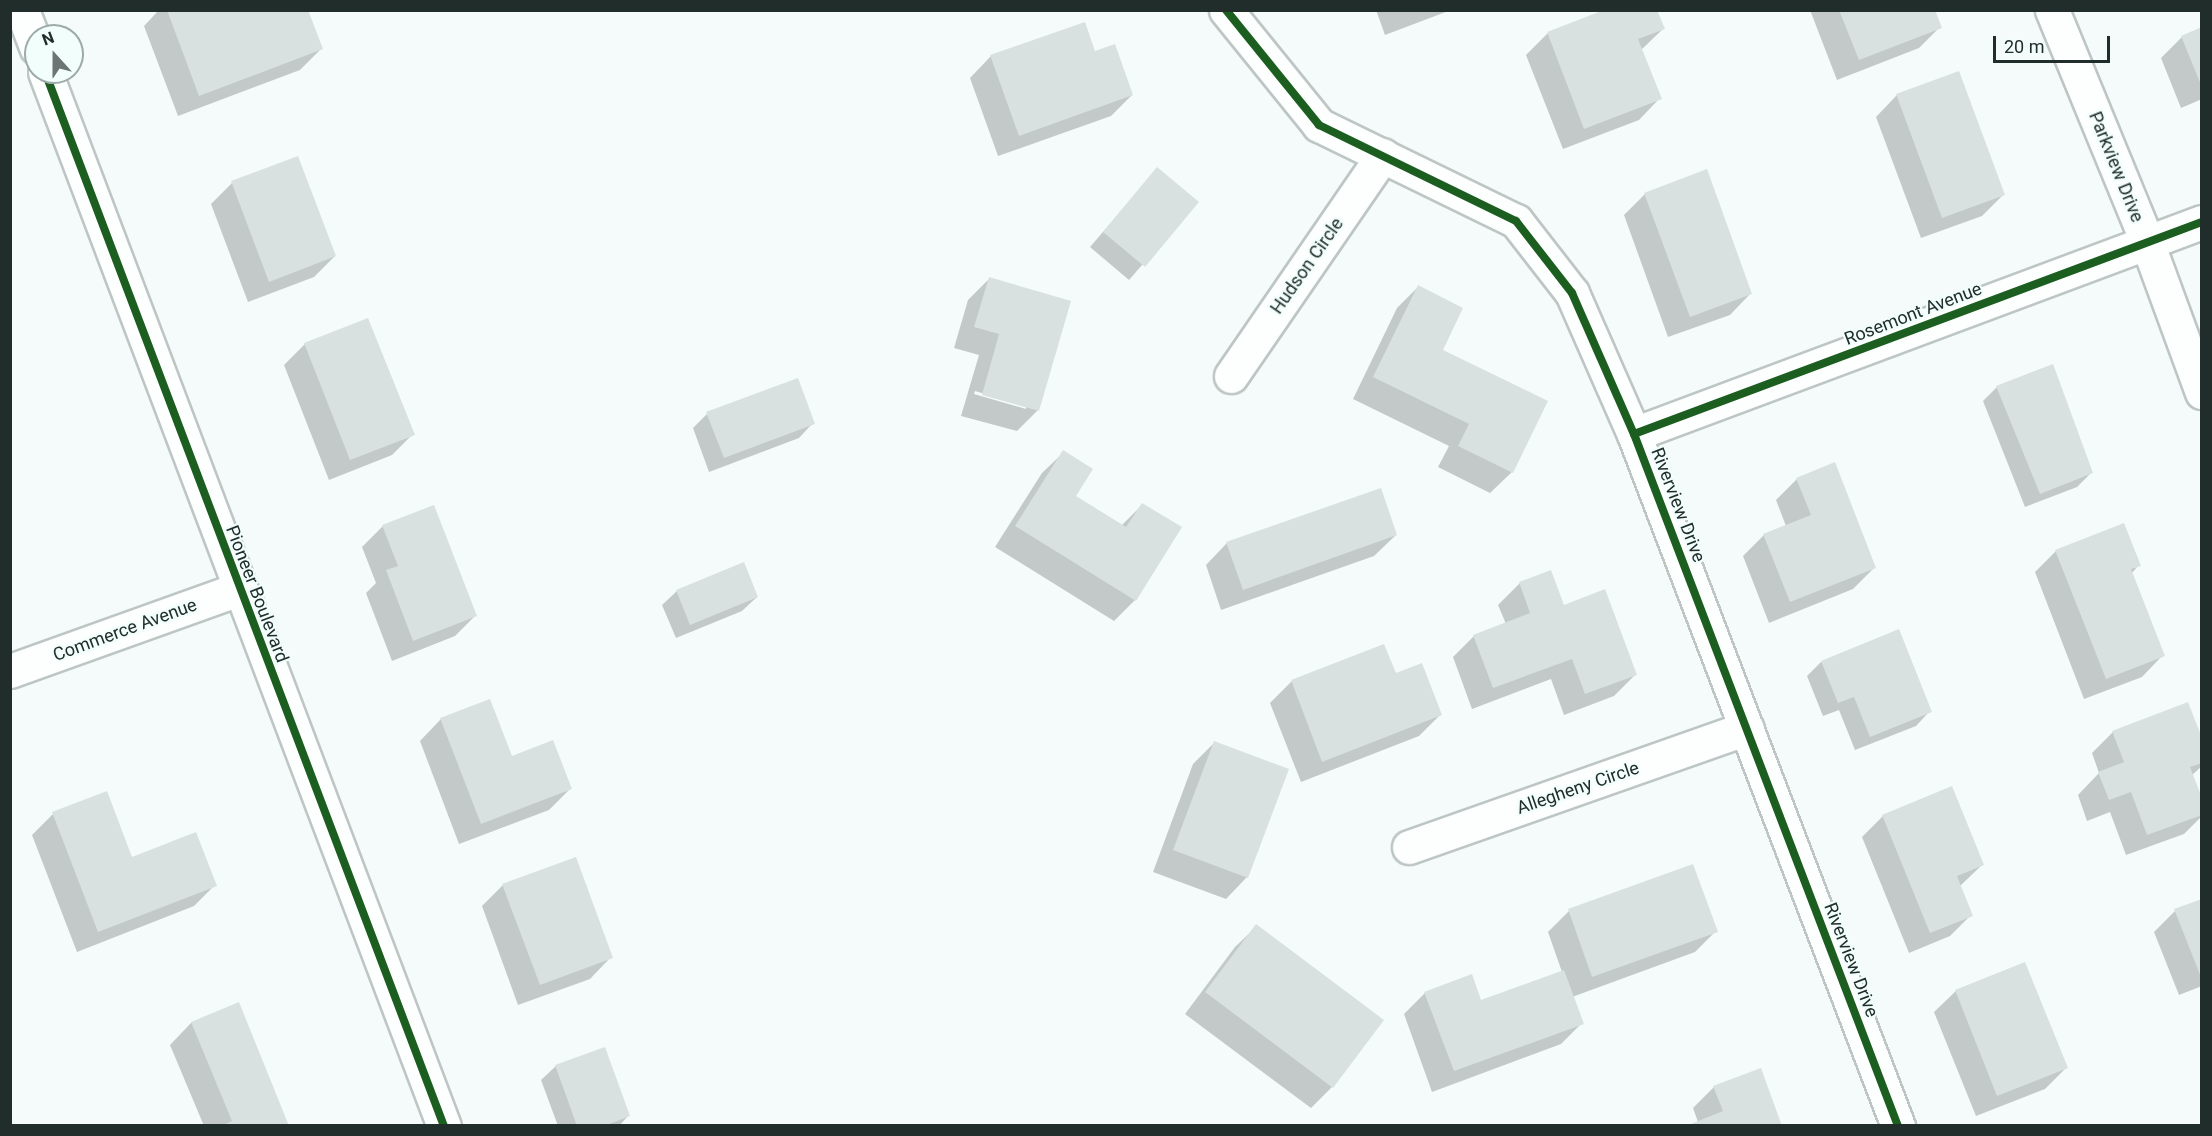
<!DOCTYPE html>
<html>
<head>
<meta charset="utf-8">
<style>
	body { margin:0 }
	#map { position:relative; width:2212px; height:1136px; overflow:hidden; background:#f4fbfa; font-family:Roboto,sans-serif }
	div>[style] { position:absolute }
	.shadow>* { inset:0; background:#0003 }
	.building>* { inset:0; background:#d8e1e0 }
	.roads { filter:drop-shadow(2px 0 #bdc6c5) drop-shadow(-2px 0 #bdc6c5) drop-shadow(0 2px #bdc6c5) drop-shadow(0 -2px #bdc6c5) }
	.street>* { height:33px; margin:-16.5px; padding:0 16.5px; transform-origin:16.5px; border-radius:16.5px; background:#fdfefe }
	.cycleway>* { height:8px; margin:-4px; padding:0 4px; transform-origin:4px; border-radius:4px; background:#1b5e20 }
	span { translate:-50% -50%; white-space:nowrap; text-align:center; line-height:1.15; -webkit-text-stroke:4.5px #f1fefb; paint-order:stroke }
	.street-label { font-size:18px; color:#212d2b }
	.frame { position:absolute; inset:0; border:12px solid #212d2b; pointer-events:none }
	.north { position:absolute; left:24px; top:24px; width:60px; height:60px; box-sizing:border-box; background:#f1fefb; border:2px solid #9eaaa8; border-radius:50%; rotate:339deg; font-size:16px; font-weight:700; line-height:24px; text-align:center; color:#212d2b }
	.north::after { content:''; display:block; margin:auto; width:21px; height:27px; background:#6b7573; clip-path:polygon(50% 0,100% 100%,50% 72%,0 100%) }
	.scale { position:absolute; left:1993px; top:36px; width:117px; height:27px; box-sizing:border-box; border:3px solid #212d2b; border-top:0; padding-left:8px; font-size:18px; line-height:21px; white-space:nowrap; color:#212d2b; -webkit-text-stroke:4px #f1fefb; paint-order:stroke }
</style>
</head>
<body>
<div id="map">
	<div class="shadow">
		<div style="clip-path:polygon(159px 10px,306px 10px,321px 49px,300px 70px,178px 116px,144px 26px)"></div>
		<div style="clip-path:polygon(1376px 10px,1451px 10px,1385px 35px)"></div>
		<div style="clip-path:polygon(1608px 10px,1663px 29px,1641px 50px,1660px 98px,1639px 120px,1563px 149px,1526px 55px,1547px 34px)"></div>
		<div style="clip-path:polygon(1810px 10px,1933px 10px,1940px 27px,1919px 48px,1837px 80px)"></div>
		<div style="clip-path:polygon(2202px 29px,2202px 99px,2181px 108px,2161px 58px,2182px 37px)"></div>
		<div style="clip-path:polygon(1094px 53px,1132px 95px,1111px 116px,998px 156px,970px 78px,991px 56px)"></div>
		<div style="clip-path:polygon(1897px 95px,2003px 195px,1982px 216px,1921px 238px,1876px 117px)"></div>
		<div style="clip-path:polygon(1157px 169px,1197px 202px,1129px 280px,1090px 247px)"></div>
		<div style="clip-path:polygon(232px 183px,335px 256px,314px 277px,248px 302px,211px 204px)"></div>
		<div style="clip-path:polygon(1645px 194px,1751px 293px,1730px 315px,1668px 337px,1624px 215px)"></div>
		<div style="clip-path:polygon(evenodd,989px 279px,1038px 410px,1017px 431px,961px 416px,979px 355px,954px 348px,968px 300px,989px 279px,975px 391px,1026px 406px,1026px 409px,974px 394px,975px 391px)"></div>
		<div style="clip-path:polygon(1418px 287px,1441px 350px,1512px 472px,1490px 493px,1438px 467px,1449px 446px,1353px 399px,1397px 308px)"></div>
		<div style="clip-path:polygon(305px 344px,413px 434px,392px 455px,329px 480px,284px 365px)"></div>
		<div style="clip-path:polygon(1997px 387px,2092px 472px,2077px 487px,2025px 507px,1983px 401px)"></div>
		<div style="clip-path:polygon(707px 414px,813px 423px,799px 438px,709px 472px,693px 428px)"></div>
		<div style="clip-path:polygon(1064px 452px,1074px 496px,1121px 526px,1142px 505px,1135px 600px,1114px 621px,995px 547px,1042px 473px)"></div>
		<div style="clip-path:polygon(1797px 479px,1874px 568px,1853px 589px,1769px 623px,1743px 556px,1764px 535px,1786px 526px,1776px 500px)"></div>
		<div style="clip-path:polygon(383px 526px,476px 615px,455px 636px,392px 661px,366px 593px,376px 583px,362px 547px)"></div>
		<div style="clip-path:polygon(1396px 535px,1374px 556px,1221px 610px,1206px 565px,1227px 543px)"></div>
		<div style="clip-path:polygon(2056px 551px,2139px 565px,2131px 574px,2163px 655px,2142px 677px,2084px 699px,2035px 572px)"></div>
		<div style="clip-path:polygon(1520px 583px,1563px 607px,1635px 675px,1614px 696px,1564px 715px,1551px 679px,1472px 709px,1453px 657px,1474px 636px,1506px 624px,1498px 605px)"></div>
		<div style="clip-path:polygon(677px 591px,757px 597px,742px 611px,676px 638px,662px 605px)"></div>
		<div style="clip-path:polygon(1383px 646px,1395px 675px,1440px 715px,1419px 736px,1301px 782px,1270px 703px,1291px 682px)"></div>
		<div style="clip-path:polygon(1821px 662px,1930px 711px,1916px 726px,1855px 750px,1839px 710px,1823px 716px,1807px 676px)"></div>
		<div style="clip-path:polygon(441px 719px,511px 758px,570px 789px,549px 810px,459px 844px,420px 741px)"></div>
		<div style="clip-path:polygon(2113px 732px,2202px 742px,2202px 766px,2191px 776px,2202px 803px,2202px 816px,2184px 834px,2126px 855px,2110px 812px,2087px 821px,2078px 795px,2099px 773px,2092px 753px)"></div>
		<div style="clip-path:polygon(1214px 743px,1247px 877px,1226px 899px,1153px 872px,1193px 764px)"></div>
		<div style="clip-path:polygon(53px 814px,132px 859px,215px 885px,194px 906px,77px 952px,32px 835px)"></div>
		<div style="clip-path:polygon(1883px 816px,1982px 865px,1959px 887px,1971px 915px,1950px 936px,1909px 953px,1862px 837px)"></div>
		<div style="clip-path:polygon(503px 885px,611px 957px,590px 979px,518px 1005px,482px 906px)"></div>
		<div style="clip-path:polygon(2202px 900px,2202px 986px,2179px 995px,2154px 932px,2175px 911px)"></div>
		<div style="clip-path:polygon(1569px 911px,1716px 931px,1695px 952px,1572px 997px,1582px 1023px,1561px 1044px,1432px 1092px,1404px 1014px,1425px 993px,1480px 1002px,1562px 972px,1548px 932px)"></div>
		<div style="clip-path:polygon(1257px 926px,1332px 1087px,1311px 1108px,1185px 1014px,1235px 947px)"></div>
		<div style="clip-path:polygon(1956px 991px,2066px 1068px,2045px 1089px,1976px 1116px,1934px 1012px)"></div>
		<div style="clip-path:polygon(238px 1004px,288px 1126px,204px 1126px,170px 1045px,191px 1023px)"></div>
		<div style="clip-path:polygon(556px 1066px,628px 1116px,619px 1126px,558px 1126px,541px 1080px)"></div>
		<div style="clip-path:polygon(1714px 1087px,1780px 1126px,1698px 1122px,1693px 1108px)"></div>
	</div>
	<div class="building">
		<div style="clip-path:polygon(167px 10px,308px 10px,323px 49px,199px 96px)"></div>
		<div style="clip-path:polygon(1604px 10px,1657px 10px,1665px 29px,1638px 39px,1662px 99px,1584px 129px,1547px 32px)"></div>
		<div style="clip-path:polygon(1839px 10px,1935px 10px,1942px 28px,1859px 60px)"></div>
		<div style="clip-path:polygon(1085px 22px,1095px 51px,1115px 44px,1133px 95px,1019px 136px,990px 55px)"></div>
		<div style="clip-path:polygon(2202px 27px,2202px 84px,2201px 85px,2181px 36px)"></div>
		<div style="clip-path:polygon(1959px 71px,2005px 195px,1942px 218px,1896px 94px)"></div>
		<div style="clip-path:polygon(298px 156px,336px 256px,269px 282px,231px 181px)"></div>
		<div style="clip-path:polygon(1157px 167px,1199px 202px,1145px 267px,1103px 232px)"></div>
		<div style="clip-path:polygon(1707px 169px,1752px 294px,1690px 317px,1644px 193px)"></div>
		<div style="clip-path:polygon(989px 277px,1071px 301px,1039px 411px,982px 395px,999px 334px,974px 327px)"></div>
		<div style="clip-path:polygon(1418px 285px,1463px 308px,1443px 350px,1548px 401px,1513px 473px,1458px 446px,1469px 424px,1373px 377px)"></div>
		<div style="clip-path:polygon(368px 318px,415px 435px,350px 460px,304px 343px)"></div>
		<div style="clip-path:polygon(2053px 364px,2093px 473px,2040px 494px,1996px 386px)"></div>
		<div style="clip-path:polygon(798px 378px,815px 424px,724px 458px,706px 412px)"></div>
		<div style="clip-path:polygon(1063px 450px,1093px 469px,1076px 496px,1126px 527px,1142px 503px,1182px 527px,1136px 601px,1015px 526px)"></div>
		<div style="clip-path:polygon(1835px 462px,1876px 568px,1790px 602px,1763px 534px,1811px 515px,1796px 478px)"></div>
		<div style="clip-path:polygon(1381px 488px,1397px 535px,1243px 590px,1226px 542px)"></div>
		<div style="clip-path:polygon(434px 505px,477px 616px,413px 641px,386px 570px,398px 566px,382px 525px)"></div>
		<div style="clip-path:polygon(2124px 523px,2141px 566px,2131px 569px,2165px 656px,2106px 679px,2055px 550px)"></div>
		<div style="clip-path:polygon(744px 562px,758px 597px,690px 625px,676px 590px)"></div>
		<div style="clip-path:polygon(1551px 570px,1564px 605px,1605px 589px,1637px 675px,1585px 694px,1572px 659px,1493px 688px,1473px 635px,1530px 613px,1519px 582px)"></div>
		<div style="clip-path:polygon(1899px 629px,1932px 712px,1870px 737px,1854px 697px,1838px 703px,1821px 661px)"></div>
		<div style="clip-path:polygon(1384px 644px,1396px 673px,1422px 663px,1442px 715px,1322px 762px,1291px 680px)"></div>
		<div style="clip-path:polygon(490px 699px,512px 756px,553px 740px,572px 789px,481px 824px,440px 718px)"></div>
		<div style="clip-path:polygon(2188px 702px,2202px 738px,2202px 763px,2190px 767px,2202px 798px,2202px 815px,2147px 835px,2131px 792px,2109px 800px,2098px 772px,2124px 762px,2112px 731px)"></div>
		<div style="clip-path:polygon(1214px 741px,1289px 769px,1248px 878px,1173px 850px)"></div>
		<div style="clip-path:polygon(1952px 786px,1984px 865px,1957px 876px,1973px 916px,1930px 933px,1882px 815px)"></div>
		<div style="clip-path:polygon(107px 791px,132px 857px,196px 832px,217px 886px,98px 932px,52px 812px)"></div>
		<div style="clip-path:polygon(576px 857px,613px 958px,540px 985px,502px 884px)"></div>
		<div style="clip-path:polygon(1693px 864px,1718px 932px,1592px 977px,1568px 909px)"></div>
		<div style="clip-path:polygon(2202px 899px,2202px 977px,2201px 977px,2174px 909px)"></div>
		<div style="clip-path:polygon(1256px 924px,1384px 1020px,1333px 1088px,1205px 992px)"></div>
		<div style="clip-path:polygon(2025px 962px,2068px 1068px,1997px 1096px,1955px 990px)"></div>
		<div style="clip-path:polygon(1564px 970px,1584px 1024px,1454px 1071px,1424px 992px,1472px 974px,1481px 1000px)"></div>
		<div style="clip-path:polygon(239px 1002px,289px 1126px,221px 1126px,232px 1121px,191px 1022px)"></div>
		<div style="clip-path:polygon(605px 1047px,630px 1116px,604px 1126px,577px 1126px,555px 1065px)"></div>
		<div style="clip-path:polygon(1761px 1068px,1782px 1126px,1686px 1126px,1723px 1111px,1713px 1086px)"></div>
	</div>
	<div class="roads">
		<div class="street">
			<div style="left:22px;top:10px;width:40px;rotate:69deg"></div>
			<div style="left:1226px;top:10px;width:148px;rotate:51deg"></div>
			<div style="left:1319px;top:125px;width:219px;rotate:26deg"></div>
			<div style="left:1516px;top:221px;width:91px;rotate:52.1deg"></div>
			<div style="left:1572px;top:293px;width:154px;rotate:66.3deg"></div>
			<div style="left:1634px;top:434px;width:741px;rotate:69.12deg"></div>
			<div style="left:2052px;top:10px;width:251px;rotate:67.7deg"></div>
			<div style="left:2147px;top:242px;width:160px;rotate:69.9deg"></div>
			<div style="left:45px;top:72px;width:1127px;rotate:69.27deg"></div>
			<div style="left:1231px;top:376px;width:268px;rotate:-55.5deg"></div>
			<div style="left:1634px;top:434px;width:606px;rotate:-20.47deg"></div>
			<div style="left:10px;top:671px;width:243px;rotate:-19.7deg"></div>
			<div style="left:1409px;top:847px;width:358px;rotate:-19.4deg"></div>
		</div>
	</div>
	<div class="cycleway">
		<div style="left:1226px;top:10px;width:148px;rotate:51deg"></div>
		<div style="left:1319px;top:125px;width:219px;rotate:26deg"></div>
		<div style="left:1516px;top:221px;width:91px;rotate:52.1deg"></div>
		<div style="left:1572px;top:293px;width:154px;rotate:66.3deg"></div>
		<div style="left:1634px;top:434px;width:741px;rotate:69.12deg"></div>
		<div style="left:45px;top:72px;width:1127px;rotate:69.27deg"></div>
		<div style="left:1634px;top:434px;width:606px;rotate:-20.47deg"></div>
	</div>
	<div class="street-label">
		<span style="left:2116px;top:167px;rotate:68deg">Parkview Drive</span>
		<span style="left:1307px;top:266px;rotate:-55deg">Hudson Circle</span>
		<span style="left:1913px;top:314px;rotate:-21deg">Rosemont Avenue</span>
		<span style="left:1678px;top:505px;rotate:69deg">Riverview Drive</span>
		<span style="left:257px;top:594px;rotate:69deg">Pioneer Boulevard</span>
		<span style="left:125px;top:630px;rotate:-20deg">Commerce Avenue</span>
		<span style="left:1578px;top:788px;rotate:-19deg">Allegheny Circle</span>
		<span style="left:1851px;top:960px;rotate:69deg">Riverview Drive</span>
	</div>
	<div class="frame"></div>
	<div class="north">N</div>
	<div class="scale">20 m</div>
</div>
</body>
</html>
